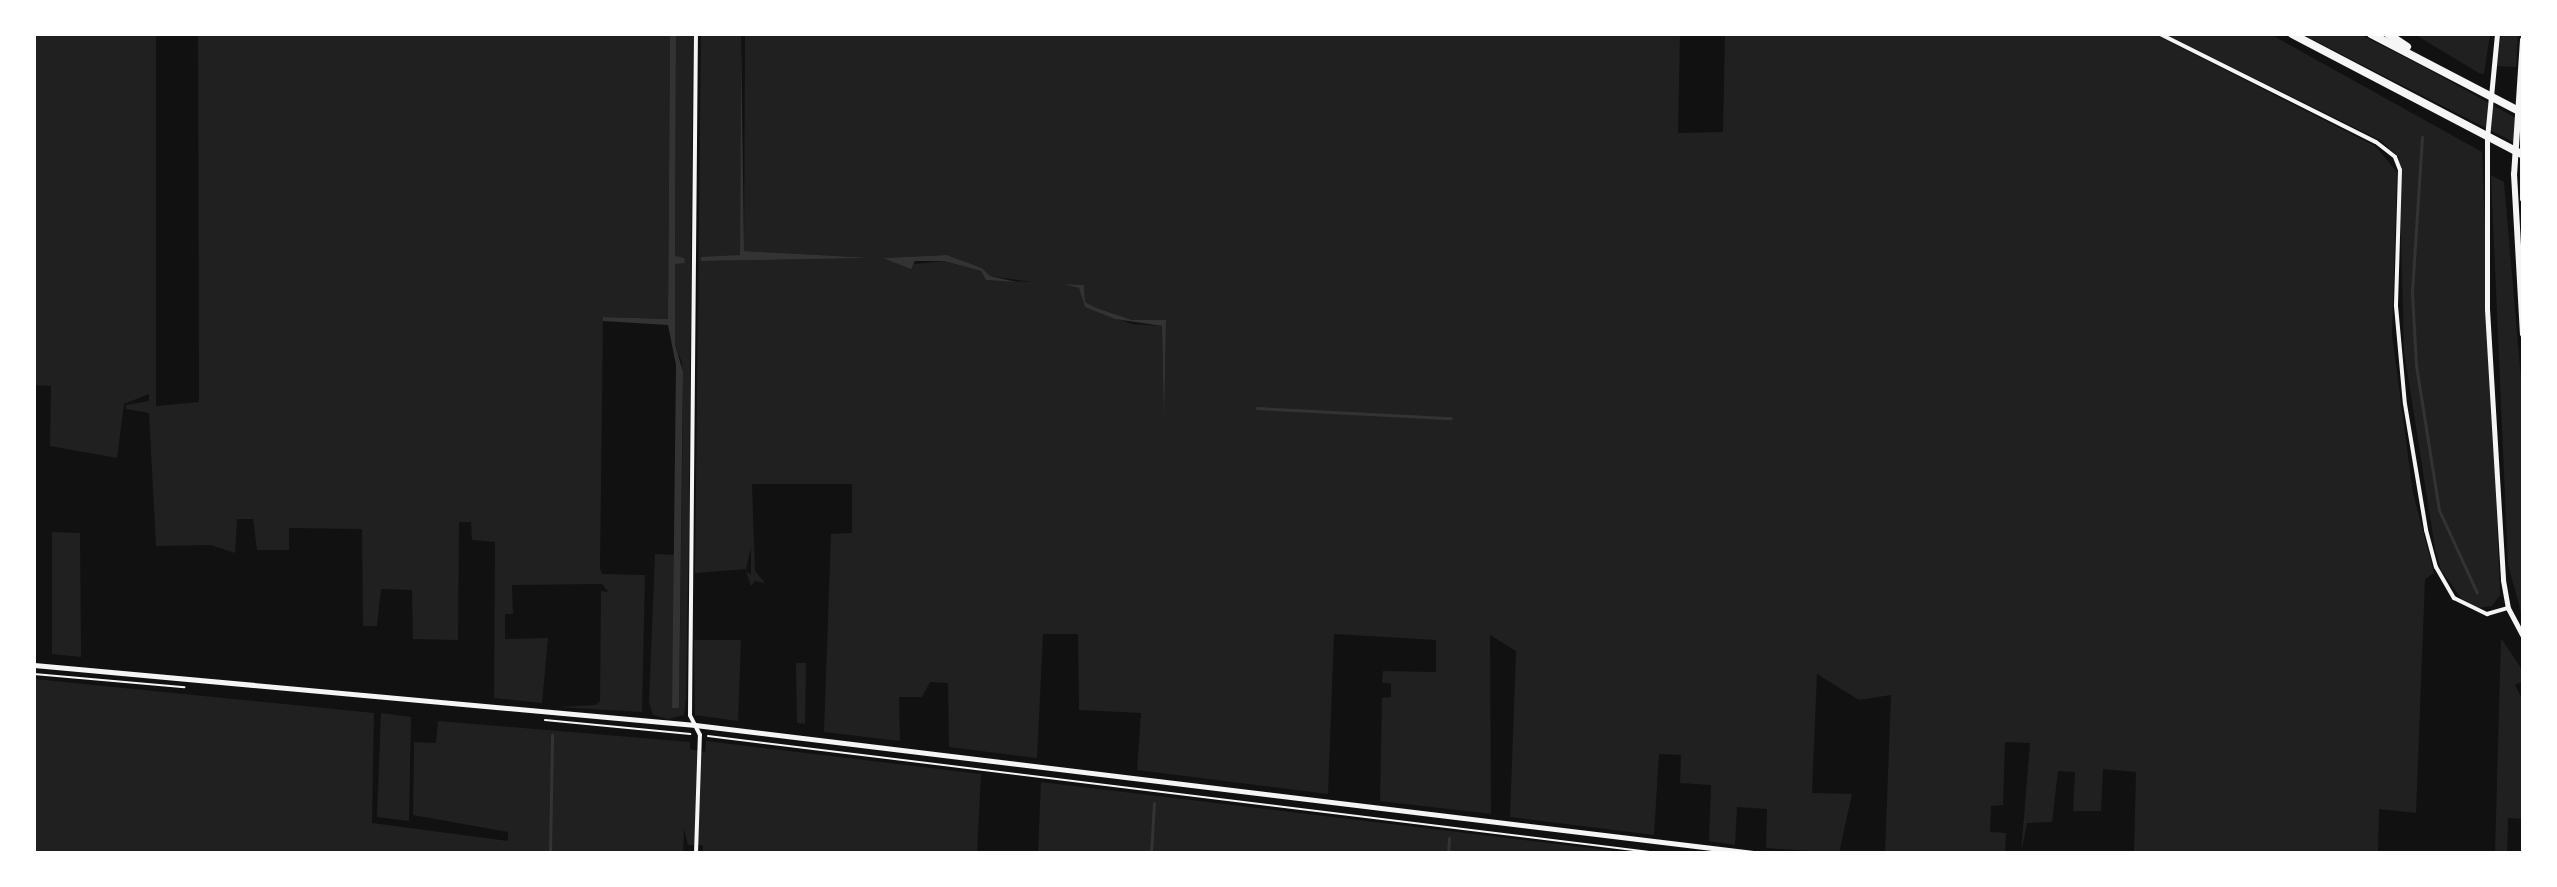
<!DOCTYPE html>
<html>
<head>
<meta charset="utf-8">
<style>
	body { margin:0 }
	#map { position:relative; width:2557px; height:887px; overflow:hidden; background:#111; font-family:"Sofia Sans Condensed",sans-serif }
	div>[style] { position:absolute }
	.green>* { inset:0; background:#202020 }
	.water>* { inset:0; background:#333 }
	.stream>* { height:3px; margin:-1.5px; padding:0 1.5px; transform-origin:1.5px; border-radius:1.5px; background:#333 }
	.path>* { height:2px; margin:-1px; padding:0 1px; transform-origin:1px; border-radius:1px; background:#f5f5f5 }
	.minor>* { height:4px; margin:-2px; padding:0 2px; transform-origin:2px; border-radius:2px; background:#f5f5f5 }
	.tertiary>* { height:5px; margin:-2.5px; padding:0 2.5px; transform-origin:2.5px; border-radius:2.5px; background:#f5f5f5 }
	.secondary>* { height:6px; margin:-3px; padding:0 3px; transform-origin:3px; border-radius:3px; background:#f5f5f5 }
	.motorway>* { height:8px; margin:-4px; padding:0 4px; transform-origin:4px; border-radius:4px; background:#f5f5f5 }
	span { translate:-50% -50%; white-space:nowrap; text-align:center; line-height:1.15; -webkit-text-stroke:6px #fff; paint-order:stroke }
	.frame { position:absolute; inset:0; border:36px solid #fff; pointer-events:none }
</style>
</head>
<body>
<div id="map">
	<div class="green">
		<div style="clip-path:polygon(34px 34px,156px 34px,156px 406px,199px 402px,198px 34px,670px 34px,668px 319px,603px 317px,600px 568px,602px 574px,645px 575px,642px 712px,557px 707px,596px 705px,600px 701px,601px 591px,608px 592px,602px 584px,512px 585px,513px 614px,505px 614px,505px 639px,548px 638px,542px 703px,494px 698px,495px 542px,472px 540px,471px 522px,459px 522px,458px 640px,413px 639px,412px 590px,381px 589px,377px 626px,363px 626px,362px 529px,289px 528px,289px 550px,257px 550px,253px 519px,237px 519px,235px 553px,211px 545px,156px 546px,149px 413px,126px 409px,126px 405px,149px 401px,149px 394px,124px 404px,117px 458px,50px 446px,51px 386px,34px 385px)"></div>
		<div style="clip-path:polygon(676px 34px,693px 34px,689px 527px,686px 697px,684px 715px,668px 719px,653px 715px,649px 702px,655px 554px,676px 555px,672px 707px,679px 707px,683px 408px,682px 363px,675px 344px,675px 264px,685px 262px,675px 257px)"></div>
		<div style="clip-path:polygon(evenodd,701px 34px,741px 34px,740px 255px,701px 261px,874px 258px,744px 251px,745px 34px,1680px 34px,1678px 133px,1723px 132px,1725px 34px,2154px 34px,2375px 146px,2397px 172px,2392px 335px,2413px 493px,2434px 573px,2425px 579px,2416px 813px,2379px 809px,2378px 853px,2134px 853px,2136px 772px,2103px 769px,2101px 811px,2073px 811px,2075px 772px,2058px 771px,2052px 822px,2027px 823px,2021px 853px,2030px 743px,2005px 742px,2003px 805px,1991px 806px,1990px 832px,2006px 833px,2005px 853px,1885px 853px,1891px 695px,1859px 700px,1817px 674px,1812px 793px,1852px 794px,1839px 853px,1766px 848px,1767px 809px,1737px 807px,1735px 845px,1709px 841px,1711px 785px,1680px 783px,1681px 755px,1659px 754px,1654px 835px,1510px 817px,1516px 651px,1490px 635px,1491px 814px,1380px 801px,1382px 698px,1391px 697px,1391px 683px,1382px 683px,1383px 671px,1436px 672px,1436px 640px,1334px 634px,1328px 794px,1137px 770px,1141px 713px,1079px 710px,1078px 634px,1043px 634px,1037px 758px,949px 747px,948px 683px,930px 682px,922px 697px,899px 697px,900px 741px,824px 732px,831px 534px,852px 533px,852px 484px,752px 484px,755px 571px,765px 583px,755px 581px,751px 586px,746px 571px,751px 575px,751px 547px,746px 569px,695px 573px,701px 34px,947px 255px,982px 268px,990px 276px,1032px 282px,987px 280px,981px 271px,944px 261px,905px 265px,883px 258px,947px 255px,701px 34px,1063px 284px,1084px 285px,1085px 302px,1094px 307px,1132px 320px,1166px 320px,1164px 423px,1162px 326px,1132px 324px,1085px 307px,1079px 288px,1063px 284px)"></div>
		<div style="clip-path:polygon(2165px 34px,2270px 34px,2482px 152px,2500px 595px,2492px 606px,2477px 608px,2461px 598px,2441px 570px,2435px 548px,2404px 351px,2399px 157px,2380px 140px)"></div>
		<div style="clip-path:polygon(2302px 34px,2359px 34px,2426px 68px,2523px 122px,2523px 147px)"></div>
		<div style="clip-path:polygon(2414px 34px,2490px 34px,2484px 74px,2479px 73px)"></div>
		<div style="clip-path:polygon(2501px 34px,2518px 34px,2516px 67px,2497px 66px)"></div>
		<div style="clip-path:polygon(2491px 175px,2504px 182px,2523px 403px,2523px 619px,2508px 565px)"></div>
		<div style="clip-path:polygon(52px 532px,80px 533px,81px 657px,52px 654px)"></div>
		<div style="clip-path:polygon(2501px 638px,2523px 671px,2523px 681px,2515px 685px,2523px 701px,2523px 819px,2508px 818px,2507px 853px,2495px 853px)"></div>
		<div style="clip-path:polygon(694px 640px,741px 640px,738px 721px,695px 715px)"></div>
		<div style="clip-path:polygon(796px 663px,806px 663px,805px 724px,797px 723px)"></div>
		<div style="clip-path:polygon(34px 679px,374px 713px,372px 823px,508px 841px,508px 832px,413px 815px,414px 742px,436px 743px,438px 721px,690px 742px,690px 749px,705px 752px,706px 741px,981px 774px,977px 853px,703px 853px,703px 845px,688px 845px,684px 828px,683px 853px,34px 853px)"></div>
		<div style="clip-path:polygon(381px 713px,411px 717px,409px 821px,377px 817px)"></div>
		<div style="clip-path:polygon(1041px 782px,1631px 853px,1038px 853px)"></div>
	</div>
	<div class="water">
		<div style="clip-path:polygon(670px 34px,676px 34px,675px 256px,684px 258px,685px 263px,675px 264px,675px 344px,683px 372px,679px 708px,672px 708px,676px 365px,668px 325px,603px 321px,603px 317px,668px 319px)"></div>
		<div style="clip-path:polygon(741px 34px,744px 251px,874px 258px,701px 261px,701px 257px,740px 255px)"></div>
		<div style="clip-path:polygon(947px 255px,982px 268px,990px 276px,1017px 282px,986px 280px,981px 271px,944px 261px,915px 261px,911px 269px,883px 258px)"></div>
		<div style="clip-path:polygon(1063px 284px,1084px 285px,1085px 302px,1094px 307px,1132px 320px,1166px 320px,1164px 428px,1162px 326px,1115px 319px,1085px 307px,1079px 288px)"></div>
	</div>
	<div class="stream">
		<div style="left:2422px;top:137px;width:156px;rotate:93.7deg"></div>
		<div style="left:2412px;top:293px;width:72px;rotate:86.8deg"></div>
		<div style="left:2416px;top:365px;width:147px;rotate:81deg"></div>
		<div style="left:2439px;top:510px;width:91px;rotate:65.4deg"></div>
		<div style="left:1257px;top:408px;width:194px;rotate:3deg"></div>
		<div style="left:550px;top:853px;width:118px;rotate:-89deg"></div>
		<div style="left:1151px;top:853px;width:50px;rotate:-86.6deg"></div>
		<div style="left:1448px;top:853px;width:15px;rotate:-86deg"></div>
	</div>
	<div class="path">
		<div style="left:34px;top:674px;width:151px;rotate:5deg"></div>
		<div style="left:545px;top:720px;width:146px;rotate:5.5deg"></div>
		<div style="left:708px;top:736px;width:957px;rotate:7.02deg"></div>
	</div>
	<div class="minor">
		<div style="left:2160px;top:34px;width:241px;rotate:26.6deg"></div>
		<div style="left:2376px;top:142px;width:24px;rotate:38deg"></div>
		<div style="left:2395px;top:157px;width:14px;rotate:69deg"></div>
		<div style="left:2400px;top:170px;width:136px;rotate:91.7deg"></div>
		<div style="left:2396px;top:306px;width:98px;rotate:84.8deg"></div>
		<div style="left:2405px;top:404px;width:128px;rotate:80.5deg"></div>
		<div style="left:2426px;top:530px;width:38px;rotate:75deg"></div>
		<div style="left:2436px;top:567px;width:36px;rotate:60deg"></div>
		<div style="left:2454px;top:598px;width:37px;rotate:26deg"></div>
		<div style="left:2487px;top:614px;width:22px;rotate:-16deg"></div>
		<div style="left:696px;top:853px;width:118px;rotate:-88.1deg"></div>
		<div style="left:700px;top:735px;width:22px;rotate:-117deg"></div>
		<div style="left:690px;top:715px;width:681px;rotate:-89.5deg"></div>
	</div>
	<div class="tertiary">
		<div style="left:2497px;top:34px;width:103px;rotate:95.5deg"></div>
		<div style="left:2487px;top:137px;width:172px;rotate:90deg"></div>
		<div style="left:2487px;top:309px;width:271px;rotate:86.6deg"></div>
		<div style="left:2503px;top:580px;width:28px;rotate:80deg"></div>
		<div style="left:2508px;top:608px;width:32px;rotate:62deg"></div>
		<div style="left:34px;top:665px;width:664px;rotate:5.19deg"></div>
		<div style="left:695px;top:725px;width:1066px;rotate:6.9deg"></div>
	</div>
	<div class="secondary">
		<div style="left:2523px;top:40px;width:134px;rotate:93.8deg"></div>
		<div style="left:2514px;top:174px;width:160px;rotate:86.8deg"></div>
		<div style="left:2523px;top:113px;width:86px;rotate:90deg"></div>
	</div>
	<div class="motorway">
		<div style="left:2292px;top:34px;width:261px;rotate:27.6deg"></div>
		<div style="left:2371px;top:34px;width:171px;rotate:27.5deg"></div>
		<div style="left:2388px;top:34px;width:23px;rotate:34deg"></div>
	</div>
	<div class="frame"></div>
</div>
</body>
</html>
